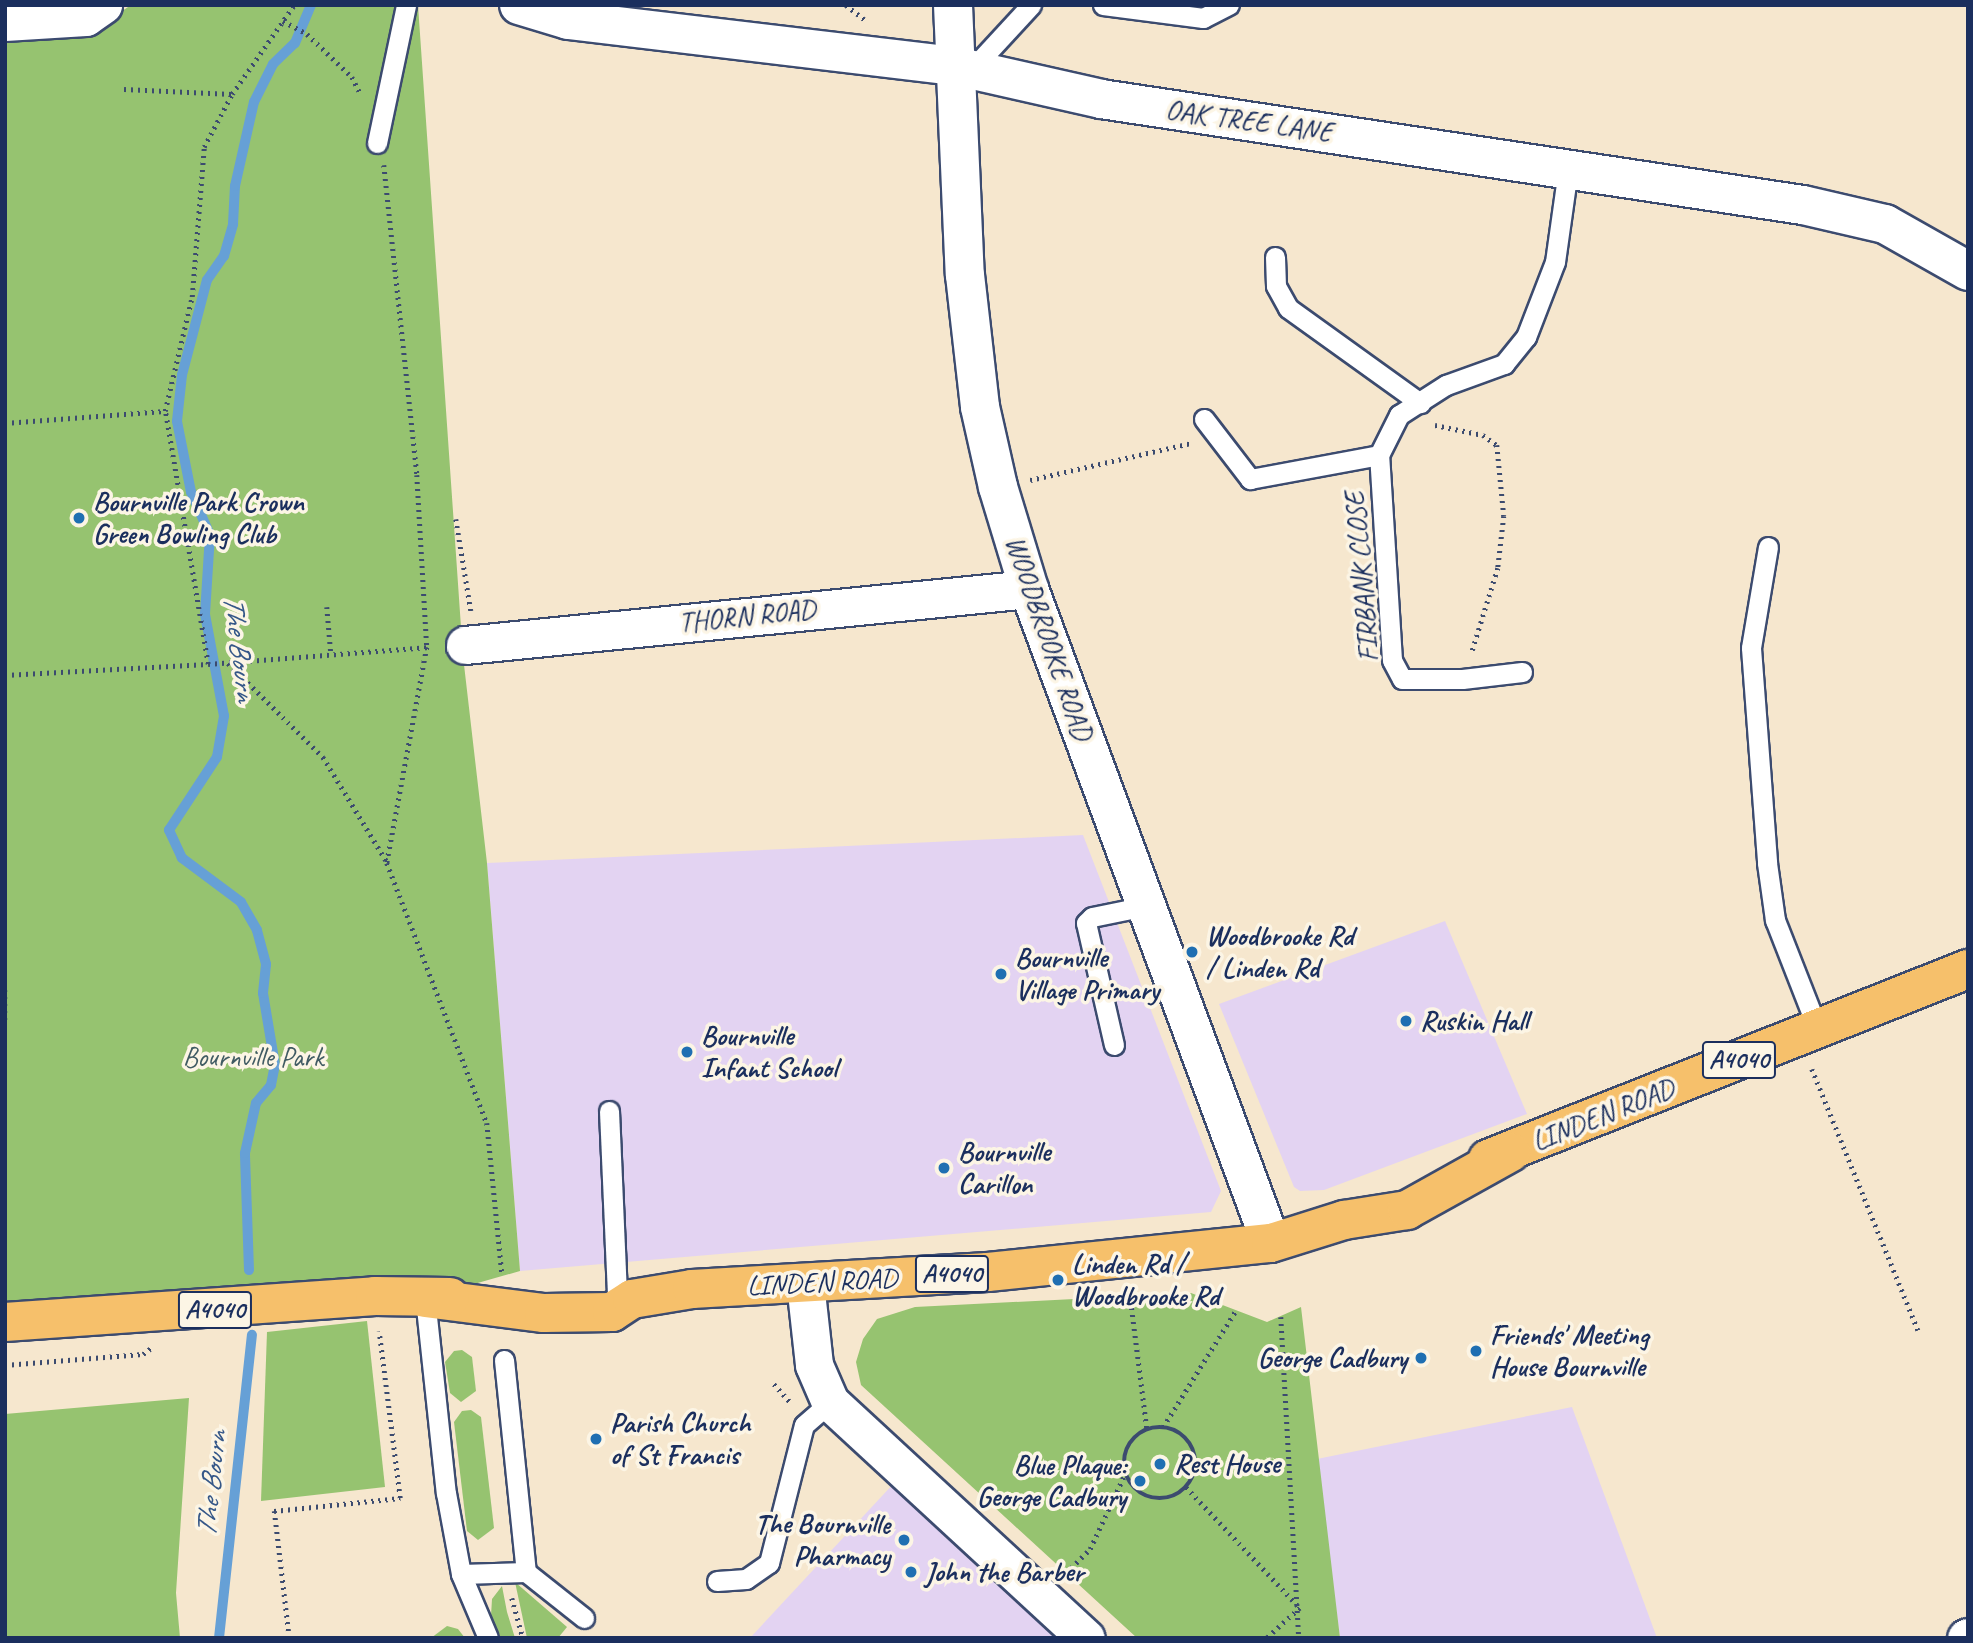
<!DOCTYPE html>
<html>
<head>
<meta charset="utf-8">
<style>
	body { margin:0 }
	#map { position:relative; width:1973px; height:1643px; overflow:hidden; background:#f6e7ce; font-family:Caveat,sans-serif }
	div>[style] { position:absolute }
	.built>* { inset:0; background:#e3d3f2 }
	.green>* { inset:0; background:#96c370 }
	.stream>* { height:10px; margin:-5px; padding:0 5px; transform-origin:5px; border-radius:5px; background:#66a0d6 }
	.path>* { height:4.5px; margin-top:-2.25px; transform-origin:0; background:repeating-linear-gradient(90deg,#3c4b6f 0 2px,transparent 0 7px) }
	.path>.ring { margin:-2.25px; padding:0; box-sizing:content-box; background:none; border:4.5px solid #3c4b6f; border-radius:50% }
	.roads { filter:drop-shadow(2px 0 #3c4b6f) drop-shadow(-2px 0 #3c4b6f) drop-shadow(0 2px #3c4b6f) drop-shadow(0 -2px #3c4b6f) }
	.service>* { height:19px; margin:-9.5px; padding:0 9.5px; transform-origin:9.5px; border-radius:9.5px; background:#fff }
	.minor>* { height:37px; margin:-18.5px; padding:0 18.5px; transform-origin:18.5px; border-radius:18.5px; background:#fff }
	.tertiary>* { height:38px; margin:-19px; padding:0 19px; transform-origin:19px; border-radius:19px; background:#fff }
	.trunk>* { height:38px; margin:-19px; padding:0 19px; transform-origin:19px; border-radius:19px; background:#f6c06b }
	.dots>* { width:19px; height:19px; translate:-50% -50%; box-sizing:border-box; border:4px solid #fcf5e5; border-radius:50% }
	span { translate:-50% -50%; white-space:nowrap; text-align:center; line-height:1.15; -webkit-text-stroke:7px #fcf5e5; paint-order:stroke }
	.shield-label span { padding:2px 5px; background:#fcf5e5; border:2px solid; border-radius:5px; -webkit-text-stroke-width:0 }
	.shield-label { font-size:26px; color:#1b2f5e; font-weight:700 }
	.street-label { font-size:28px; color:#1b2f5e }
	.poi-label { font-size:28px; color:#1b2f5e; font-weight:700 }
	.left { translate:0 -50%; text-align:left }
	.right { translate:-100% -50%; text-align:right }
	.park-label { font-size:28px; color:#405b63 }
	.water-label { font-size:30px; color:#355788; font-style:italic }
	.frame { position:absolute; inset:0; border:7px solid #1b2f5e; pointer-events:none }
</style>
</head>
<body>
<div id="map">
	<div class="built">
		<div style="clip-path:polygon(1083px 835px,1221px 1191px,1211px 1212px,520px 1271px,487px 863px)"></div>
		<div style="clip-path:polygon(1445px 921px,1527px 1114px,1324px 1190px,1300px 1191px,1294px 1187px,1219px 1004px)"></div>
		<div style="clip-path:polygon(1572px 1407px,1657px 1638px,1340px 1638px,1317px 1459px)"></div>
		<div style="clip-path:polygon(895px 1482px,1061px 1638px,750px 1638px)"></div>
	</div>
	<div class="green">
		<div style="clip-path:polygon(131px 5px,418px 5px,463px 656px,487px 863px,520px 1271px,425px 1298px,5px 1309px,5px 37px,59px 39px,94px 30px)"></div>
		<div style="clip-path:polygon(1191px 1293px,1267px 1322px,1301px 1307px,1340px 1638px,1137px 1638px,861px 1385px,856px 1362px,863px 1339px,877px 1319px,915px 1307px)"></div>
		<div style="clip-path:polygon(367px 1321px,385px 1487px,261px 1501px,267px 1332px)"></div>
		<div style="clip-path:polygon(462px 1350px,472px 1357px,476px 1391px,461px 1402px,450px 1393px,445px 1362px,454px 1351px)"></div>
		<div style="clip-path:polygon(189px 1398px,176px 1593px,180px 1638px,5px 1638px,5px 1414px)"></div>
		<div style="clip-path:polygon(471px 1410px,481px 1417px,494px 1528px,478px 1540px,467px 1531px,454px 1422px,462px 1411px)"></div>
		<div style="clip-path:polygon(515px 1582px,567px 1627px,558px 1638px,527px 1638px)"></div>
		<div style="clip-path:polygon(502px 1586px,507px 1612px,515px 1638px,501px 1638px,491px 1616px,492px 1599px)"></div>
		<div style="clip-path:polygon(447px 1626px,458px 1629px,465px 1638px,431px 1638px)"></div>
	</div>
	<div class="stream">
		<div style="left:249px;top:1270px;width:117px;rotate:-92deg"></div>
		<div style="left:245px;top:1153px;width:51px;rotate:-77.6deg"></div>
		<div style="left:256px;top:1103px;width:23px;rotate:-50deg"></div>
		<div style="left:271px;top:1085px;width:20px;rotate:-79deg"></div>
		<div style="left:275px;top:1065px;width:73px;rotate:-99.5deg"></div>
		<div style="left:263px;top:993px;width:29px;rotate:-84deg"></div>
		<div style="left:266px;top:964px;width:35px;rotate:-105deg"></div>
		<div style="left:257px;top:930px;width:32px;rotate:-120deg"></div>
		<div style="left:241px;top:902px;width:74px;rotate:-143.3deg"></div>
		<div style="left:182px;top:858px;width:31px;rotate:-115deg"></div>
		<div style="left:169px;top:830px;width:87px;rotate:-56.7deg"></div>
		<div style="left:217px;top:757px;width:42px;rotate:-80.3deg"></div>
		<div style="left:224px;top:716px;width:104px;rotate:-100.6deg"></div>
		<div style="left:205px;top:614px;width:79px;rotate:-86.4deg"></div>
		<div style="left:210px;top:535px;width:47px;rotate:-113.8deg"></div>
		<div style="left:191px;top:492px;width:72px;rotate:-101.2deg"></div>
		<div style="left:177px;top:421px;width:46px;rotate:-83.8deg"></div>
		<div style="left:182px;top:375px;width:98px;rotate:-75.3deg"></div>
		<div style="left:207px;top:280px;width:29px;rotate:-55deg"></div>
		<div style="left:224px;top:256px;width:33px;rotate:-74deg"></div>
		<div style="left:233px;top:224px;width:38px;rotate:-87deg"></div>
		<div style="left:235px;top:186px;width:86px;rotate:-77.3deg"></div>
		<div style="left:254px;top:102px;width:42px;rotate:-63.4deg"></div>
		<div style="left:273px;top:64px;width:30px;rotate:-44deg"></div>
		<div style="left:295px;top:43px;width:41px;rotate:-67.2deg"></div>
		<div style="left:219px;top:1638px;width:305px;rotate:-83.8deg"></div>
	</div>
	<div class="path">
		<div style="left:846px;top:5px;width:24px;rotate:38deg"></div>
		<div style="left:283px;top:21px;width:27px;rotate:28deg"></div>
		<div style="left:307px;top:34px;width:62px;rotate:43.7deg"></div>
		<div style="left:352px;top:77px;width:20px;rotate:63deg"></div>
		<div style="left:124px;top:89px;width:108px;rotate:2.7deg"></div>
		<div style="left:384px;top:165px;width:312px;rotate:83.9deg"></div>
		<div style="left:417px;top:475px;width:172px;rotate:86.7deg"></div>
		<div style="left:427px;top:647px;width:220px;rotate:100.5deg"></div>
		<div style="left:387px;top:863px;width:279px;rotate:69deg"></div>
		<div style="left:487px;top:1123px;width:151px;rotate:84.3deg"></div>
		<div style="left:5px;top:423px;width:160px;rotate:-4.3deg"></div>
		<div style="left:1435px;top:425px;width:49px;rotate:11.8deg"></div>
		<div style="left:1483px;top:435px;width:17px;rotate:36deg"></div>
		<div style="left:1497px;top:445px;width:71px;rotate:84.4deg"></div>
		<div style="left:1504px;top:516px;width:52px;rotate:96.6deg"></div>
		<div style="left:1498px;top:568px;width:88px;rotate:107.2deg"></div>
		<div style="left:1030px;top:480px;width:166px;rotate:-12.9deg"></div>
		<div style="left:456px;top:519px;width:93px;rotate:80.7deg"></div>
		<div style="left:327px;top:607px;width:47px;rotate:85.1deg"></div>
		<div style="left:228px;top:663px;width:134px;rotate:44.7deg"></div>
		<div style="left:323px;top:757px;width:123px;rotate:58.6deg"></div>
		<div style="left:208px;top:664px;width:222px;rotate:-4.4deg"></div>
		<div style="left:5px;top:675px;width:203px;rotate:-3.1deg"></div>
		<div style="left:208px;top:664px;width:257px;rotate:-99.6deg"></div>
		<div style="left:165px;top:411px;width:117px;rotate:-76.7deg"></div>
		<div style="left:192px;top:297px;width:150px;rotate:-85.4deg"></div>
		<div style="left:204px;top:147px;width:60px;rotate:-62.2deg"></div>
		<div style="left:232px;top:94px;width:108px;rotate:-55.1deg"></div>
		<div style="left:5px;top:990px;width:31px;rotate:90deg"></div>
		<div style="left:1812px;top:1069px;width:282px;rotate:67.9deg"></div>
		<div style="left:1130px;top:1294px;width:136px;rotate:82.8deg"></div>
		<div style="left:1281px;top:1317px;width:322px;rotate:86.8deg"></div>
		<div style="left:5px;top:1365px;width:138px;rotate:-4.6deg"></div>
		<div style="left:143px;top:1354px;width:10px;rotate:-37deg"></div>
		<div style="left:774px;top:1384px;width:27px;rotate:48deg"></div>
		<div style="left:1163px;top:1427px;width:138px;rotate:-58deg"></div>
		<div class="ring" style="left:1124px;top:1427px;width:67.5px;height:67.5px"></div>
		<div style="left:1186px;top:1487px;width:166px;rotate:46.7deg"></div>
		<div style="left:1300px;top:1608px;width:45px;rotate:137.7deg"></div>
		<div style="left:1066px;top:1573px;width:34px;rotate:-45deg"></div>
		<div style="left:1090px;top:1549px;width:83px;rotate:-65deg"></div>
		<div style="left:512px;top:1598px;width:41px;rotate:74.6deg"></div>
		<div style="left:289px;top:1638px;width:128px;rotate:-96.7deg"></div>
		<div style="left:274px;top:1511px;width:127px;rotate:-5.9deg"></div>
		<div style="left:400px;top:1498px;width:168px;rotate:-97.2deg"></div>
	</div>
	<div class="roads">
		<div class="service">
			<div style="left:1103px;top:5px;width:101px;rotate:7.4deg"></div>
			<div style="left:1203px;top:18px;width:29px;rotate:-27deg"></div>
			<div style="left:972px;top:69px;width:87px;rotate:-47.3deg"></div>
			<div style="left:377px;top:143px;width:141px;rotate:-78.1deg"></div>
			<div style="left:1275px;top:257px;width:29px;rotate:88deg"></div>
			<div style="left:1276px;top:286px;width:25px;rotate:61deg"></div>
			<div style="left:1288px;top:308px;width:163px;rotate:35.7deg"></div>
			<div style="left:1204px;top:419px;width:76px;rotate:52.5deg"></div>
			<div style="left:1250px;top:479px;width:131px;rotate:-10.5deg"></div>
			<div style="left:1768px;top:547px;width:102px;rotate:99.6deg"></div>
			<div style="left:1751px;top:648px;width:216px;rotate:85.7deg"></div>
			<div style="left:1767px;top:863px;width:58px;rotate:82deg"></div>
			<div style="left:1775px;top:920px;width:115px;rotate:68.6deg"></div>
			<div style="left:1522px;top:672px;width:60px;rotate:173.3deg"></div>
			<div style="left:1462px;top:679px;width:60px;rotate:180deg"></div>
			<div style="left:1402px;top:679px;width:21px;rotate:-118deg"></div>
			<div style="left:1392px;top:660px;width:205px;rotate:-93.6deg"></div>
			<div style="left:1379px;top:455px;width:45px;rotate:-63.4deg"></div>
			<div style="left:1399px;top:415px;width:56px;rotate:-32.6deg"></div>
			<div style="left:1446px;top:385px;width:62px;rotate:-19.9deg"></div>
			<div style="left:1504px;top:364px;width:35px;rotate:-51deg"></div>
			<div style="left:1526px;top:337px;width:80px;rotate:-68.9deg"></div>
			<div style="left:1555px;top:262px;width:93px;rotate:-82deg"></div>
			<div style="left:1114px;top:1045px;width:125px;rotate:-102.9deg"></div>
			<div style="left:1086px;top:923px;width:8px;rotate:-45deg"></div>
			<div style="left:1092px;top:917px;width:55px;rotate:-11.5deg"></div>
			<div style="left:609px;top:1111px;width:181px;rotate:87.5deg"></div>
			<div style="left:425px;top:1298px;width:196px;rotate:83.9deg"></div>
			<div style="left:446px;top:1493px;width:82px;rotate:79.5deg"></div>
			<div style="left:461px;top:1574px;width:69px;rotate:67.1deg"></div>
			<div style="left:504px;top:1360px;width:213px;rotate:84.1deg"></div>
			<div style="left:461px;top:1574px;width:65px;rotate:-1.8deg"></div>
			<div style="left:526px;top:1572px;width:74px;rotate:38.4deg"></div>
			<div style="left:717px;top:1581px;width:29px;rotate:-4deg"></div>
			<div style="left:746px;top:1579px;width:28px;rotate:-35deg"></div>
			<div style="left:769px;top:1563px;width:142px;rotate:-75.8deg"></div>
			<div style="left:804px;top:1425px;width:35px;rotate:-41deg"></div>
		</div>
		<div class="minor">
			<div style="left:465px;top:645px;width:567px;rotate:-5.67deg"></div>
			<div style="left:805px;top:1283px;width:82px;rotate:83.7deg"></div>
			<div style="left:814px;top:1365px;width:40px;rotate:66.6deg"></div>
			<div style="left:830px;top:1402px;width:348px;rotate:42.7deg"></div>
			<div style="left:1966px;top:1638px;width:2px;rotate:-27deg"></div>
		</div>
		<div class="tertiary">
			<div style="left:519px;top:5px;width:51px;rotate:17deg"></div>
			<div style="left:568px;top:20px;width:390px;rotate:6.8deg"></div>
			<div style="left:955px;top:66px;width:150px;rotate:12.7deg"></div>
			<div style="left:1101px;top:99px;width:710px;rotate:8.59deg"></div>
			<div style="left:1803px;top:205px;width:84px;rotate:13deg"></div>
			<div style="left:1885px;top:224px;width:95px;rotate:29.5deg"></div>
			<div style="left:953px;top:5px;width:270px;rotate:87.5deg"></div>
			<div style="left:965px;top:275px;width:133px;rotate:83.5deg"></div>
			<div style="left:980px;top:407px;width:82px;rotate:77.3deg"></div>
			<div style="left:998px;top:487px;width:107px;rotate:73.1deg"></div>
			<div style="left:1029px;top:589px;width:697px;rotate:69.69deg"></div>
			<div style="left:5px;top:22px;width:81px;rotate:-3.5deg"></div>
			<div style="left:86px;top:17px;width:21px;rotate:-35deg"></div>
		</div>
		<div class="trunk">
			<div style="left:1488px;top:1159px;width:516px;rotate:-21.6deg"></div>
			<div style="left:425px;top:1298px;width:120px;rotate:7.2deg"></div>
			<div style="left:544px;top:1313px;width:68px;rotate:-0.8deg"></div>
			<div style="left:612px;top:1312px;width:24px;rotate:-33deg"></div>
			<div style="left:632px;top:1299px;width:61px;rotate:-9.5deg"></div>
			<div style="left:692px;top:1289px;width:296px;rotate:-3.3deg"></div>
			<div style="left:988px;top:1272px;width:284px;rotate:-5.9deg"></div>
			<div style="left:1271px;top:1243px;width:77px;rotate:-17.5deg"></div>
			<div style="left:1344px;top:1220px;width:64px;rotate:-9deg"></div>
			<div style="left:1407px;top:1210px;width:119px;rotate:-29.1deg"></div>
			<div style="left:5px;top:1322px;width:371px;rotate:-4deg"></div>
			<div style="left:375px;top:1296px;width:75px;rotate:0.8deg"></div>
		</div>
	</div>
	<div class="dots">
		<div style="left:79px;top:518px;background:#1f6fb2"></div>
		<div style="left:1192px;top:952px;background:#1f6fb2"></div>
		<div style="left:1001px;top:974px;background:#1f6fb2"></div>
		<div style="left:1406px;top:1021px;background:#1f6fb2"></div>
		<div style="left:687px;top:1052px;background:#1f6fb2"></div>
		<div style="left:944px;top:1168px;background:#1f6fb2"></div>
		<div style="left:1058px;top:1280px;background:#1f6fb2"></div>
		<div style="left:1476px;top:1351px;background:#1f6fb2"></div>
		<div style="left:1421px;top:1358px;background:#1f6fb2"></div>
		<div style="left:596px;top:1439px;background:#1f6fb2"></div>
		<div style="left:1160px;top:1464px;background:#1f6fb2"></div>
		<div style="left:1140px;top:1481px;background:#1f6fb2"></div>
		<div style="left:904px;top:1540px;background:#1f6fb2"></div>
		<div style="left:911px;top:1572px;background:#1f6fb2"></div>
	</div>
	<div class="shield-label">
		<span style="left:1739px;top:1060px">A4040</span>
		<span style="left:952px;top:1274px">A4040</span>
		<span style="left:215px;top:1310px">A4040</span>
	</div>
	<div class="street-label">
		<span style="left:1249px;top:121px;rotate:8deg">OAK TREE LANE</span>
		<span style="left:1362px;top:577px;rotate:-95deg">FIRBANK CLOSE</span>
		<span style="left:747px;top:616px;rotate:-6deg">THORN ROAD</span>
		<span style="left:1049px;top:638px;rotate:71deg">WOODBROOKE ROAD</span>
		<span style="left:1603px;top:1115px;rotate:-22deg">LINDEN ROAD</span>
		<span style="left:822px;top:1282px;rotate:-3deg">LINDEN ROAD</span>
	</div>
	<div class="poi-label">
		<span class="left" style="left:93px;top:518px">Bournville Park Crown<br>Green Bowling Club</span>
		<span class="left" style="left:1206px;top:952px">Woodbrooke Rd<br>/ Linden Rd</span>
		<span class="left" style="left:1015px;top:974px">Bournville<br>Village Primary</span>
		<span class="left" style="left:1420px;top:1021px">Ruskin Hall</span>
		<span class="left" style="left:701px;top:1052px">Bournville<br>Infant School</span>
		<span class="left" style="left:958px;top:1168px">Bournville<br>Carillon</span>
		<span class="left" style="left:1072px;top:1280px">Linden Rd /<br>Woodbrooke Rd</span>
		<span class="left" style="left:1490px;top:1351px">Friends' Meeting<br>House Bournville</span>
		<span class="right" style="left:1407px;top:1358px">George Cadbury</span>
		<span class="left" style="left:610px;top:1439px">Parish Church<br>of St Francis</span>
		<span class="left" style="left:1174px;top:1464px">Rest House</span>
		<span class="right" style="left:1126px;top:1481px">Blue Plaque:<br>George Cadbury</span>
		<span class="right" style="left:890px;top:1540px">The Bournville<br>Pharmacy</span>
		<span class="left" style="left:925px;top:1572px">John the Barber</span>
	</div>
	<div class="park-label">
		<span style="left:253px;top:1057px">Bournville Park</span>
	</div>
	<div class="water-label">
		<span style="left:240px;top:648px;rotate:83deg">The Bourn</span>
		<span style="left:211px;top:1484px;rotate:-84deg">The Bourn</span>
	</div>
	<div class="frame"></div>
</div>
</body>
</html>
